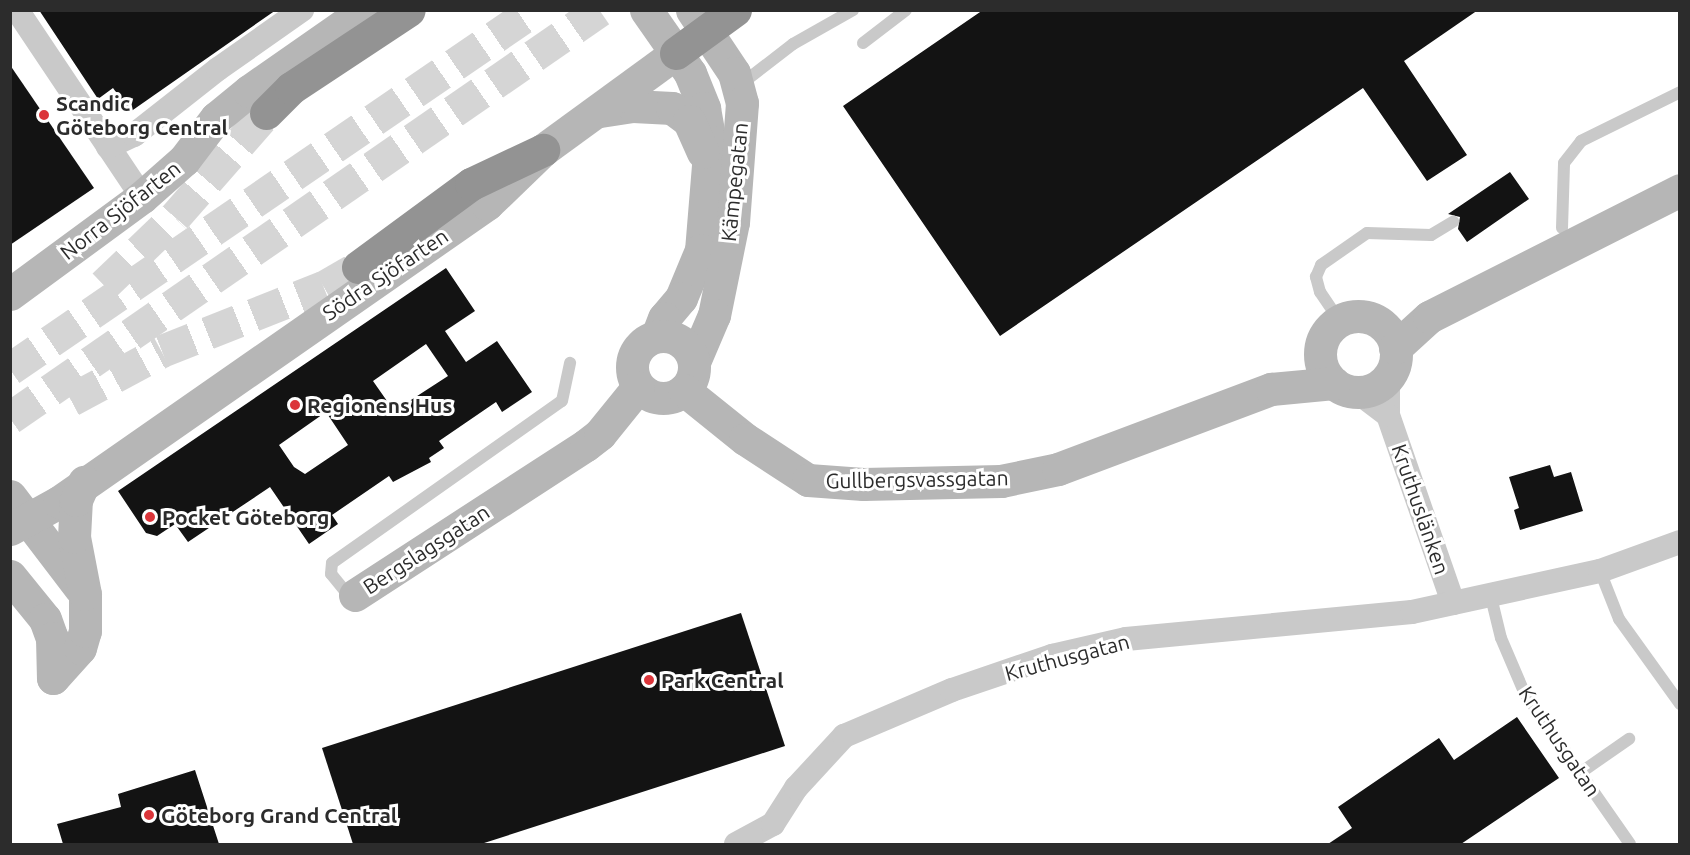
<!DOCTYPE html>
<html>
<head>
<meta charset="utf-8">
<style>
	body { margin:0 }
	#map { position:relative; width:1690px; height:855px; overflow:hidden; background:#fff; font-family:Ubuntu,sans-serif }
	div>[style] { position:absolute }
	.building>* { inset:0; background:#131313 }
	.highway-tunnel>* { height:33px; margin-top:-16.5px; transform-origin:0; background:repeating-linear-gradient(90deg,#d5d5d5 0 33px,transparent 0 49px) }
	.lane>* { height:12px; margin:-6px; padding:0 6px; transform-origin:6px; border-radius:6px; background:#c9c9c9 }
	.street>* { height:24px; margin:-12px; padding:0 12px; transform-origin:12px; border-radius:12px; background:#c9c9c9 }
	.secondary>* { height:33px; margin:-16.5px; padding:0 16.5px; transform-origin:16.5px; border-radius:16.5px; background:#b6b6b6 }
	.secondary>.ring { margin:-16.5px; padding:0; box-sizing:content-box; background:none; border:33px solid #b6b6b6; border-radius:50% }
	.highway>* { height:33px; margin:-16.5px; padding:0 16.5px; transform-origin:16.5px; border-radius:16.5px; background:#939393 }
	.dots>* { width:16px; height:16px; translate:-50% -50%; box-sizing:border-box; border:3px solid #fff; border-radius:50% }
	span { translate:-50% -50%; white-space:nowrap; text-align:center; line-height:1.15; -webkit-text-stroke:6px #fff; paint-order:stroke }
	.poi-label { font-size:21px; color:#2c2c2c; font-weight:700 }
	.left { translate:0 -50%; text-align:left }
	.street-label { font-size:21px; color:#2c2c2c }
	.frame { position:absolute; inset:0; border:12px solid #2c2c2c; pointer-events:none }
</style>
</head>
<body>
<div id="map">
	<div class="building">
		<div style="clip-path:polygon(39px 10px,276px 10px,130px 112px,113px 88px,98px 99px)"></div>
		<div style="clip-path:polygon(983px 10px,1478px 10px,1404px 61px,1467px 155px,1427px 181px,1363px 88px,1000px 336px,843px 106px)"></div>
		<div style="clip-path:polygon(10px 65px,94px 188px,10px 245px)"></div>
		<div style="clip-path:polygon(1510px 172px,1529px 199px,1467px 242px,1458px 229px,1460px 217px,1448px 214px)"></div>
		<div style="clip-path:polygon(evenodd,446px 268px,475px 311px,445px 331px,466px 362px,497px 341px,532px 392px,502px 412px,496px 402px,439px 441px,444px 448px,429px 458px,431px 462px,393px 482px,389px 476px,332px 515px,338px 524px,309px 544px,270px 487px,188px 542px,175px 524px,157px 536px,146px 533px,118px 491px,446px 268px,426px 344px,448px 376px,394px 411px,373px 381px,426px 344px,446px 268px,326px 412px,348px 445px,305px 474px,294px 467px,279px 445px,326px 412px)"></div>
		<div style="clip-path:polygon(1550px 465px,1554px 477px,1571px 472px,1583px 511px,1520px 530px,1514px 510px,1519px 508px,1509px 477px)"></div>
		<div style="clip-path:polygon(741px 613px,785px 746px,481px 844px,353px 844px,322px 748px)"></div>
		<div style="clip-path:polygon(1517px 717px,1559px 778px,1461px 844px,1328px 844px,1352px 828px,1338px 807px,1439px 738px,1454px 760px)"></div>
		<div style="clip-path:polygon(195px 770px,219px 844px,63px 844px,57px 824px,121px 807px,118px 794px)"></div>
	</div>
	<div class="highway-tunnel">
		<div style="left:104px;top:285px;width:98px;rotate:-43.8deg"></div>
		<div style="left:175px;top:217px;width:138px;rotate:-48.8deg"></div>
		<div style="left:10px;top:369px;width:635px;rotate:-34.42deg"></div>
		<div style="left:71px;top:400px;width:103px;rotate:-28.3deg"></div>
		<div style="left:162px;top:351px;width:174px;rotate:-21.6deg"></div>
		<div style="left:324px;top:287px;width:39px;rotate:-30deg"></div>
		<div style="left:10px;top:418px;width:717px;rotate:-34.66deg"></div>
	</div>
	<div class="lane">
		<div style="left:863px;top:43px;width:54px;rotate:-37.5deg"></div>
		<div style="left:740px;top:85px;width:67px;rotate:-37.7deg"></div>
		<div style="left:793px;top:44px;width:69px;rotate:-29.5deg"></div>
		<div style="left:1562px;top:228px;width:65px;rotate:-88.2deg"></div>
		<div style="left:1564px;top:163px;width:28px;rotate:-52deg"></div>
		<div style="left:1581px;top:141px;width:110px;rotate:-26.3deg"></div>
		<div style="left:1339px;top:320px;width:34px;rotate:-124deg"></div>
		<div style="left:1320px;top:292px;width:16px;rotate:-105deg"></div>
		<div style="left:1316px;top:277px;width:13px;rotate:-67deg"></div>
		<div style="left:1321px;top:265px;width:56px;rotate:-34.8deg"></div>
		<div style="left:1367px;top:233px;width:64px;rotate:1.8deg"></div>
		<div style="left:1431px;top:235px;width:26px;rotate:-31deg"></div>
		<div style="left:1600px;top:571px;width:52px;rotate:68.4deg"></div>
		<div style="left:1619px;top:619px;width:105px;rotate:54.3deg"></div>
		<div style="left:354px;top:594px;width:9px;rotate:-162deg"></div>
		<div style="left:345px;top:591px;width:22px;rotate:-129deg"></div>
		<div style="left:331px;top:574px;width:11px;rotate:-85deg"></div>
		<div style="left:332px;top:563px;width:281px;rotate:-35.2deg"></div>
		<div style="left:562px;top:401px;width:39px;rotate:-78deg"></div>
		<div style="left:1491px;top:597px;width:42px;rotate:76.3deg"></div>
		<div style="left:1501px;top:638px;width:59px;rotate:66.9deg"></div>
		<div style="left:1524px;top:692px;width:185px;rotate:55.1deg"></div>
		<div style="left:1580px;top:773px;width:60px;rotate:-34.8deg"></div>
	</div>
	<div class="street">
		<div style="left:17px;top:10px;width:225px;rotate:56.2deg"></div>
		<div style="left:108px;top:147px;width:29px;rotate:-25deg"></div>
		<div style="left:134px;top:135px;width:107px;rotate:-38.2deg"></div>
		<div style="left:218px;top:69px;width:103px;rotate:-35.1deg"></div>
		<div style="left:1388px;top:377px;width:38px;rotate:90deg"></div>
		<div style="left:1388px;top:415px;width:199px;rotate:70.9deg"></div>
		<div style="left:1356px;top:391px;width:40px;rotate:37deg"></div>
		<div style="left:736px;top:844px;width:42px;rotate:-28.4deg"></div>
		<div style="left:773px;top:824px;width:43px;rotate:-57.4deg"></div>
		<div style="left:796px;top:788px;width:71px;rotate:-47.3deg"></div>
		<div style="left:844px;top:736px;width:117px;rotate:-23.1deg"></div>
		<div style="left:952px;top:690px;width:106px;rotate:-18.8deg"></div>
		<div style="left:1052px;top:656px;width:76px;rotate:-12.9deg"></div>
		<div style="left:1126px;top:639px;width:287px;rotate:-5.4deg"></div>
		<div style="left:1412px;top:612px;width:192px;rotate:-12.3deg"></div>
		<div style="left:1600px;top:571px;width:85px;rotate:-19.9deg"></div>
	</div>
	<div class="secondary">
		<div style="left:646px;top:10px;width:77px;rotate:55.1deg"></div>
		<div style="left:690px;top:73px;width:38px;rotate:68deg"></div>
		<div style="left:704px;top:108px;width:34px;rotate:80deg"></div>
		<div style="left:710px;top:141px;width:109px;rotate:94.7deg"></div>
		<div style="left:701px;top:250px;width:52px;rotate:112.6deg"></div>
		<div style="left:681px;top:298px;width:26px;rotate:130deg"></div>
		<div style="left:664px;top:318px;width:19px;rotate:111deg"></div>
		<div style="left:692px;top:10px;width:76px;rotate:56.3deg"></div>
		<div style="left:734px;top:73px;width:31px;rotate:75deg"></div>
		<div style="left:742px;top:103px;width:119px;rotate:94.3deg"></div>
		<div style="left:733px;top:222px;width:95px;rotate:101.5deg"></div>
		<div style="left:714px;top:315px;width:51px;rotate:113.1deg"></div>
		<div style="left:600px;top:111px;width:33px;rotate:-9deg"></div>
		<div style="left:633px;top:106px;width:39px;rotate:3deg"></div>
		<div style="left:672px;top:108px;width:21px;rotate:37deg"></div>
		<div style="left:689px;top:121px;width:34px;rotate:66deg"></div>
		<div style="left:10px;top:294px;width:164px;rotate:-36.3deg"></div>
		<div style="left:142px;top:197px;width:56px;rotate:-41.4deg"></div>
		<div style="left:184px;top:160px;width:53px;rotate:-52.7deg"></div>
		<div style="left:216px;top:118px;width:43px;rotate:-39.3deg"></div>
		<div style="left:249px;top:91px;width:141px;rotate:-34.9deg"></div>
		<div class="ring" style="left:1320px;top:316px;width:43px;height:43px"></div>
		<div class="ring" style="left:632px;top:336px;width:29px;height:29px"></div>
		<div style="left:1395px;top:348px;width:46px;rotate:-42.4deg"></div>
		<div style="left:1429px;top:317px;width:281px;rotate:-26.8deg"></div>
		<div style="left:684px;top:390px;width:78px;rotate:38.8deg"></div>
		<div style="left:745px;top:439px;width:75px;rotate:33.1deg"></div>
		<div style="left:808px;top:480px;width:55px;rotate:4.2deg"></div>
		<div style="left:863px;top:484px;width:138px;rotate:-1.2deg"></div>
		<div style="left:1001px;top:481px;width:58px;rotate:-11.9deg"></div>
		<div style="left:1058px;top:469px;width:228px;rotate:-20.6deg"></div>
		<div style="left:1271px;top:389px;width:63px;rotate:-5.4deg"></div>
		<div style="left:10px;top:496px;width:116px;rotate:52.7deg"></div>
		<div style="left:10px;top:529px;width:56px;rotate:-28.9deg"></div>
		<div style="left:59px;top:502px;width:522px;rotate:-34.85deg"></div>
		<div style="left:487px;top:204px;width:78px;rotate:-44deg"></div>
		<div style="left:543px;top:150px;width:165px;rotate:-36.1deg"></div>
		<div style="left:10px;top:576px;width:55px;rotate:50.9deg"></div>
		<div style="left:45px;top:619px;width:20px;rotate:70deg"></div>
		<div style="left:52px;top:638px;width:40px;rotate:88.6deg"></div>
		<div style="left:355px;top:595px;width:275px;rotate:-33deg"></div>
		<div style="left:586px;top:445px;width:18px;rotate:-38deg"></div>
		<div style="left:600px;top:434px;width:60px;rotate:-51deg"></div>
		<div style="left:53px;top:678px;width:40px;rotate:-48deg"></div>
		<div style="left:80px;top:648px;width:18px;rotate:-74deg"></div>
		<div style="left:85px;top:631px;width:37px;rotate:-90deg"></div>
		<div style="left:85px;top:594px;width:58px;rotate:-100.9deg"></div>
		<div style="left:74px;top:537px;width:37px;rotate:-87deg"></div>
		<div style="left:76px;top:500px;width:20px;rotate:-66deg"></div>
	</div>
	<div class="highway">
		<div style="left:676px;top:53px;width:73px;rotate:-36.1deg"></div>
		<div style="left:266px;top:113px;width:35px;rotate:-45deg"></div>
		<div style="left:291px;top:88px;width:141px;rotate:-33.5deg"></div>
		<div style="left:358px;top:267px;width:140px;rotate:-36.3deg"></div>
		<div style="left:471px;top:184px;width:80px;rotate:-25.3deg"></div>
	</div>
	<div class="dots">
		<div style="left:44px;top:115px;background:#db353a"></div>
		<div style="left:295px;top:405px;background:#db353a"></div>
		<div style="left:150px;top:517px;background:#db353a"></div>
		<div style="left:649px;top:680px;background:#db353a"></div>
		<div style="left:149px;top:815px;background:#db353a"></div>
	</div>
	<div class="poi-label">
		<span class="left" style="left:56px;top:115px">Scandic<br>Göteborg Central</span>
		<span class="left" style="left:307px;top:405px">Regionens Hus</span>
		<span class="left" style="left:162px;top:517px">Pocket Göteborg</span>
		<span class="left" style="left:661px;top:680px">Park Central</span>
		<span class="left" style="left:161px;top:815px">Göteborg Grand Central</span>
	</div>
	<div class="street-label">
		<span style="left:734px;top:182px;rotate:-84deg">Kämpegatan</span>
		<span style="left:120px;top:210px;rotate:-38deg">Norra Sjöfarten</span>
		<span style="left:385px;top:274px;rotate:-34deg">Södra Sjöfarten</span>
		<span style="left:917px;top:479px;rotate:-1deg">Gullbergsvassgatan</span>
		<span style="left:1421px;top:509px;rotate:71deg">Kruthuslänken</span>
		<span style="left:426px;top:549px;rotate:-33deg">Bergslagsgatan</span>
		<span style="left:1067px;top:657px;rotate:-15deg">Kruthusgatan</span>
		<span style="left:1560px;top:741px;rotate:56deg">Kruthusgatan</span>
	</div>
	<div class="frame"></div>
</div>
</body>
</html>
